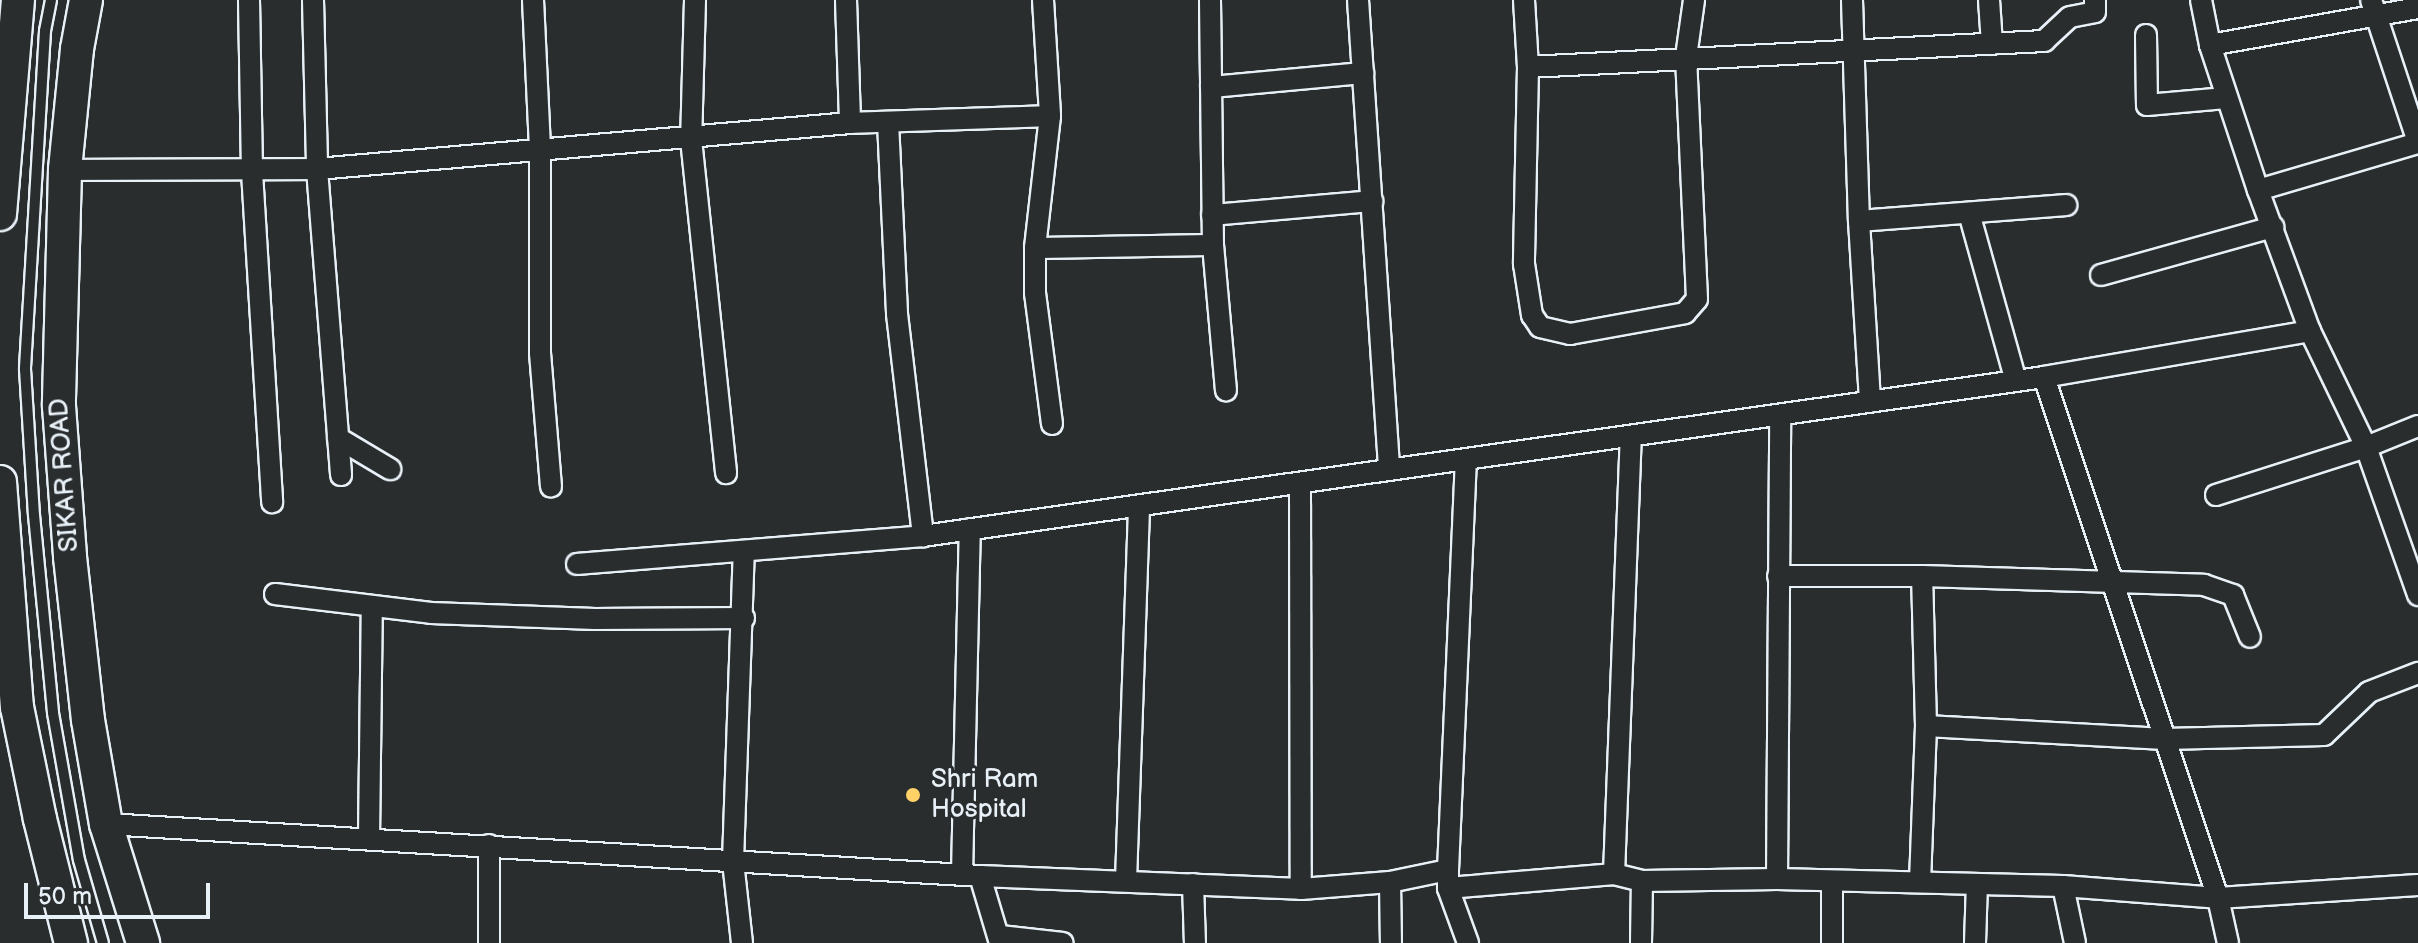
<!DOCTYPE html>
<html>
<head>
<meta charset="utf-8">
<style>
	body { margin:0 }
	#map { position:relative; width:2418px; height:943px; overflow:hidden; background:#2a2d2e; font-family:"Balsamiq Sans",sans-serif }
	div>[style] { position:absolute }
	.roads { filter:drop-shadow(2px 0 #e8f1f8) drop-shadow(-2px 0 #e8f1f8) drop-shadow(0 2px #e8f1f8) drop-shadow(0 -2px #e8f1f8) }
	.lane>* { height:10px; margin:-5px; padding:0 5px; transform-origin:5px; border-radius:5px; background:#2a2d2e }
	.street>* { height:20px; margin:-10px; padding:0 10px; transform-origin:10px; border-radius:10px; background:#2a2d2e }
	.primary>* { height:32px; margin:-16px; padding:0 16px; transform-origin:16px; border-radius:16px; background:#2a2d2e }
	.dots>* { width:22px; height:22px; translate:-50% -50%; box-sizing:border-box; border:4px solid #2a2d2e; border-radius:50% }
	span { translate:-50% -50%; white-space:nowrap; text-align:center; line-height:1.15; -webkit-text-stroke:6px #2a2d2e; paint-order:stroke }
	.street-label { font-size:26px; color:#e8f1f8 }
	.poi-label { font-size:26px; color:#e8f1f8 }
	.left { translate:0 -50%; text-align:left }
	.scale { position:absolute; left:24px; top:883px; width:186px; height:36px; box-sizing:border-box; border:4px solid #e8f1f8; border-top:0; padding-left:10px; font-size:24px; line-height:28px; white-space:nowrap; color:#e8f1f8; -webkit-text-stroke:6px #2a2d2e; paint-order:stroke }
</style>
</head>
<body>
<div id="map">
	<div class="roads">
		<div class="lane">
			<div style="left:51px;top:0;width:32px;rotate:101deg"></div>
			<div style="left:45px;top:31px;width:339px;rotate:93.4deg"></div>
			<div style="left:25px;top:369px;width:146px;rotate:86.5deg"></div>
			<div style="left:34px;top:515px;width:199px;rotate:84.5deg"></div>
			<div style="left:53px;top:713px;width:149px;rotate:80deg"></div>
			<div style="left:79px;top:860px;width:86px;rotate:73.9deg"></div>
		</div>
		<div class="street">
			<div style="left:249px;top:0;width:172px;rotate:89deg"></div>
			<div style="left:252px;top:172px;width:331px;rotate:86.5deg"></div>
			<div style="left:313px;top:0;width:169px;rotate:88.6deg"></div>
			<div style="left:317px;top:169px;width:307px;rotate:85.5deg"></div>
			<div style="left:533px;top:0;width:149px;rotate:87.3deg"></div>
			<div style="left:540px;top:149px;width:204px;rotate:90deg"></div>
			<div style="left:540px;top:353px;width:134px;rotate:85.3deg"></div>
			<div style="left:695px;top:0;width:139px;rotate:91.6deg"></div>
			<div style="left:691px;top:139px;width:336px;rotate:84deg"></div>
			<div style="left:846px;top:0;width:123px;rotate:88.1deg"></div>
			<div style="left:1043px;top:0;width:116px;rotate:86.5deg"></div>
			<div style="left:1050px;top:116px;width:133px;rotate:96.5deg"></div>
			<div style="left:1035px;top:248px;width:45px;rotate:90deg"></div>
			<div style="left:1035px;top:293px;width:132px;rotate:82.6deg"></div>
			<div style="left:1210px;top:0;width:245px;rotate:89.3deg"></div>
			<div style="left:1213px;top:245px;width:146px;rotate:84.9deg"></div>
			<div style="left:1358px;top:0;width:471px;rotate:86.2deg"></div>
			<div style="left:1524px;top:0;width:67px;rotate:86.6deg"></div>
			<div style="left:1528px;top:67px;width:197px;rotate:91.2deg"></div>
			<div style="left:1524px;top:264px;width:52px;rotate:81.1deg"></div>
			<div style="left:1532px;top:315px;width:14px;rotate:56deg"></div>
			<div style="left:1540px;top:327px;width:31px;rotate:13deg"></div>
			<div style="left:1570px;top:334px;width:117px;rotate:-10.3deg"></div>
			<div style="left:1685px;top:313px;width:18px;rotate:-49deg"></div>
			<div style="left:1697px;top:299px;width:242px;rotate:-92.6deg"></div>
			<div style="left:1686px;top:57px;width:58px;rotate:-82deg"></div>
			<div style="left:1852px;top:0;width:221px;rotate:88.2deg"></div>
			<div style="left:1859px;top:221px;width:181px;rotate:86.5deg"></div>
			<div style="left:1989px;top:0;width:44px;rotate:86.1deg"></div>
			<div style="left:2201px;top:0;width:46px;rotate:78.7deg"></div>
			<div style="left:2210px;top:45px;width:153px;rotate:71.7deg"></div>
			<div style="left:2258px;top:190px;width:150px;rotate:69.8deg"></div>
			<div style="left:2310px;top:331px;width:129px;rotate:64.2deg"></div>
			<div style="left:2366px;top:447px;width:157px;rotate:70.6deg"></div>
			<div style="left:2371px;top:0;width:150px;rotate:71.7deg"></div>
			<div style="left:2146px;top:35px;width:70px;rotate:89.2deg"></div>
			<div style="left:2147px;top:105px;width:79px;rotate:-5.1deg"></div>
			<div style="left:2210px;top:45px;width:211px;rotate:-10.1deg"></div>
			<div style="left:1528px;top:67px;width:517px;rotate:-2.88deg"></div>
			<div style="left:2044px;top:41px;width:35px;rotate:-43deg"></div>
			<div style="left:2070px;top:17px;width:25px;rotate:-11deg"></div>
			<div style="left:2095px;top:12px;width:12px;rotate:-90deg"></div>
			<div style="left:1211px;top:87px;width:153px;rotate:-5.3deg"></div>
			<div style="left:888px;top:122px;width:192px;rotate:87.3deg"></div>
			<div style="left:897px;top:314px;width:224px;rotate:83.3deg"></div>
			<div style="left:65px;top:170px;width:252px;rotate:-0.2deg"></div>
			<div style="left:317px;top:169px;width:535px;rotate:-4.93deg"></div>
			<div style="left:850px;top:123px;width:200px;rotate:-2deg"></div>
			<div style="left:2258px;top:190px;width:167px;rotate:-16.4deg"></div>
			<div style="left:1969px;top:213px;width:174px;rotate:74.4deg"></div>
			<div style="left:1212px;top:215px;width:161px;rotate:-5deg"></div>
			<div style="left:1859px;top:221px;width:208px;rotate:-4.4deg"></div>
			<div style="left:1035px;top:248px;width:178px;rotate:-1deg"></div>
			<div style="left:2101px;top:275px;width:179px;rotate:-15.6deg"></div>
			<div style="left:2044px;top:377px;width:549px;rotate:71.53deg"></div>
			<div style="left:2218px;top:898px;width:46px;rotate:77.5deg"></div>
			<div style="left:338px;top:438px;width:61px;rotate:30.8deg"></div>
			<div style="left:1300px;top:484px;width:405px;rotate:89.9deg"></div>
			<div style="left:2216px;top:495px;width:157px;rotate:-17.7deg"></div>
			<div style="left:2366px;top:447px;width:56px;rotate:-22deg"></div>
			<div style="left:577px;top:564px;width:347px;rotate:-4.6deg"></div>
			<div style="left:923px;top:536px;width:1132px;rotate:-8.07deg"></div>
			<div style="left:2044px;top:377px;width:270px;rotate:-9.8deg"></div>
			<div style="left:1778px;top:576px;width:144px"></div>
			<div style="left:1922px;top:576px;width:282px;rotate:1.8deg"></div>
			<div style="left:2204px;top:585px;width:31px;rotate:19deg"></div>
			<div style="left:2233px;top:595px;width:45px;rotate:68deg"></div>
			<div style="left:275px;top:594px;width:157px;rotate:6.9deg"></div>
			<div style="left:431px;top:613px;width:164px;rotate:2.1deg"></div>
			<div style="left:595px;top:619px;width:149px;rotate:-0.4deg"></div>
			<div style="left:1926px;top:726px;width:239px;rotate:3.1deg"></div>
			<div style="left:2165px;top:739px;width:159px;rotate:-1.4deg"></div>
			<div style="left:2324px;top:735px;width:62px;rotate:-43.7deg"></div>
			<div style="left:2369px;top:692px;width:53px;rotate:-21.2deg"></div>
			<div style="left:106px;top:824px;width:876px;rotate:3.4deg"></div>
			<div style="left:980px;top:876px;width:321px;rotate:2.3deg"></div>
			<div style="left:1301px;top:889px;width:89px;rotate:-4.5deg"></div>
			<div style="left:1390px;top:882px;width:59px;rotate:-11.7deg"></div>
			<div style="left:1448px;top:870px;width:18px;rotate:90deg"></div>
			<div style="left:1448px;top:888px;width:167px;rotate:-4.8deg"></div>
			<div style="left:1614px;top:874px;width:29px;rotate:14deg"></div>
			<div style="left:1642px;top:881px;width:135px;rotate:-0.8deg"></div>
			<div style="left:1777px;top:879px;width:286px;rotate:1.4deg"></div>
			<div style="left:2063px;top:886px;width:155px;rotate:4.4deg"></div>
			<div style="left:2218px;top:898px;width:200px;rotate:-3.7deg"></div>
			<div style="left:369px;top:838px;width:232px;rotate:-89.3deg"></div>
			<div style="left:489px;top:845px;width:98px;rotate:90deg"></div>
			<div style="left:1448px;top:870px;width:409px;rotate:-87.5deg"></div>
			<div style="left:962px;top:874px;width:345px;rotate:-88.7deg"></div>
			<div style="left:1614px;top:874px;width:438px;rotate:-87.8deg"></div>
			<div style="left:980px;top:876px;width:70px;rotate:73.4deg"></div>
			<div style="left:1777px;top:879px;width:463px;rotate:-89.6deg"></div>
			<div style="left:1126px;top:881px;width:375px;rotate:-88deg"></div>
			<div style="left:1832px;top:881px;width:62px;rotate:90deg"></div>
			<div style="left:1390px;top:882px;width:61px;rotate:89.1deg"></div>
			<div style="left:1920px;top:882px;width:156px;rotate:-87.8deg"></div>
			<div style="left:1926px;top:726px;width:150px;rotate:-91.5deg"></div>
			<div style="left:1193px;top:884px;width:59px;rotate:88.1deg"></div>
			<div style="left:2063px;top:886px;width:58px;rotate:78.1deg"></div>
			<div style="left:1448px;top:888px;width:59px;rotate:70deg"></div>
			<div style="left:1000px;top:936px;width:63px;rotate:6.3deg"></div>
			<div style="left:742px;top:943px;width:82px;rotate:-96.3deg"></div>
			<div style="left:733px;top:861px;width:308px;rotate:-88deg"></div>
			<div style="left:1641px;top:943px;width:62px;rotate:-89.1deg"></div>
			<div style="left:1975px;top:943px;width:59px;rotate:-88.1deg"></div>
		</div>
		<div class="primary">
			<div style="left:86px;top:0;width:50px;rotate:100.4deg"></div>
			<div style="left:77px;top:49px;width:122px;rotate:95.7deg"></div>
			<div style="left:65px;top:170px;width:236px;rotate:91.5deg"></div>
			<div style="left:59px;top:406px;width:151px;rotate:85.8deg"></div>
			<div style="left:70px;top:557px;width:164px;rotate:83.7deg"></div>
			<div style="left:88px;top:720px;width:106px;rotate:80.2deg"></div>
			<div style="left:106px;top:824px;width:125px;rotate:72.7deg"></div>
			<div style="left:0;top:214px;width:215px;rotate:-85.2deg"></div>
			<div style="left:0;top:482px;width:226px;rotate:85.7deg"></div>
			<div style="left:17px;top:707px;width:114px;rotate:78.4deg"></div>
			<div style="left:40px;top:819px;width:128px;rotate:76deg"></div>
		</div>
	</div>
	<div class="dots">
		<div style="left:913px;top:795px;background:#ffd166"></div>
	</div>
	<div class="street-label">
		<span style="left:65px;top:475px;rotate:-94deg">SIKAR ROAD</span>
	</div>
	<div class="poi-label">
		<span class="left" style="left:931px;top:795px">Shri Ram<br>Hospital</span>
	</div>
	<div class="scale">50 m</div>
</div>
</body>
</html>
